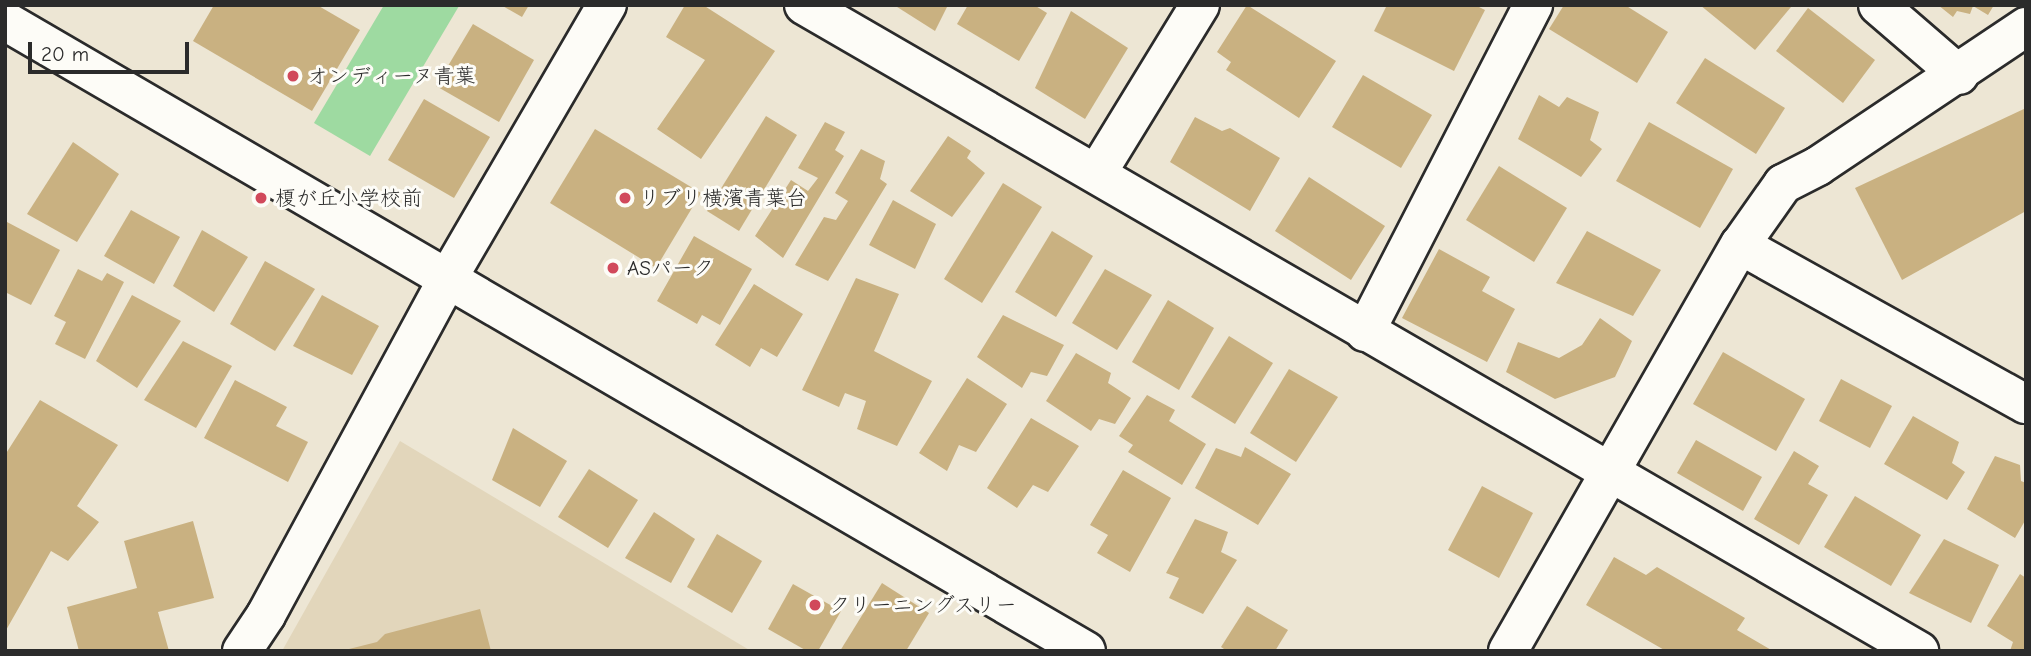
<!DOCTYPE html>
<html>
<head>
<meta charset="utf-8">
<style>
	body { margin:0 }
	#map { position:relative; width:2031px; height:656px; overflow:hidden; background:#ede6d4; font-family:"Comic Neue","Klee One",sans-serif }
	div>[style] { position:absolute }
	.built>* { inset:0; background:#e2d6bb }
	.green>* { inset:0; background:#9edaa1 }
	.building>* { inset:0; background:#c9b181 }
	.roads { filter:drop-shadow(2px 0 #2b2b2b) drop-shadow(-2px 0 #2b2b2b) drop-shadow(0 2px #2b2b2b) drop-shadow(0 -2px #2b2b2b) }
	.minor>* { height:38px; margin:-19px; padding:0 19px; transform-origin:19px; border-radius:19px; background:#fdfcf7 }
	.dots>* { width:19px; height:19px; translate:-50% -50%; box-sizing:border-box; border:4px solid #fdfcf7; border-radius:50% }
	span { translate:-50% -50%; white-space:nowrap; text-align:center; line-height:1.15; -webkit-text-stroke:6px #fdfcf7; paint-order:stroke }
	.poi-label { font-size:21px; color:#2b2b2b }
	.left { translate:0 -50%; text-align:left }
	.frame { position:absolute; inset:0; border:7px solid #2b2b2b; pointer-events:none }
	.scale { position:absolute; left:28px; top:42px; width:161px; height:32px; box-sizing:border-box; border:4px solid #2b2b2b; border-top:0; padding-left:9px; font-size:21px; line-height:24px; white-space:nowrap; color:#2b2b2b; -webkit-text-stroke:5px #fdfcf7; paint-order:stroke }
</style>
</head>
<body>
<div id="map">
	<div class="built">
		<div style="clip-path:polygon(400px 441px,751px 651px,282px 651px)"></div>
	</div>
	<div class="green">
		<div style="clip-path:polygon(384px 5px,459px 6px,370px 156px,314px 123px)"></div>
	</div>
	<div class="building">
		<div style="clip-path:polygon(214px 5px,317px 5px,360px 30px,312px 111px,193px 41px)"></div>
		<div style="clip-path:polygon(501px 5px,529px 5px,522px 17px)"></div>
		<div style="clip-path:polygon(685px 5px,703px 5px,775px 51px,701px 159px,657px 129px,705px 60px,666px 37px)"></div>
		<div style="clip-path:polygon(894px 5px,948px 5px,935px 31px)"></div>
		<div style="clip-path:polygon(968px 5px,1034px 5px,1047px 13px,1019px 61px,957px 24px)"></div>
		<div style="clip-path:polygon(1247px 5px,1336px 61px,1299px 118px,1226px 70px,1231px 62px,1217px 52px)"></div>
		<div style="clip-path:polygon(1387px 5px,1475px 5px,1485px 10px,1454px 71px,1374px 31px)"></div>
		<div style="clip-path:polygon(1564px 5px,1625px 5px,1668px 32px,1637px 83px,1549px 29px)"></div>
		<div style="clip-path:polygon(1700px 5px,1789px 5px,1791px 7px,1755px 50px)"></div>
		<div style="clip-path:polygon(1938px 5px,1994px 5px,1988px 15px,1973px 6px,1970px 14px,1957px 11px,1953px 17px)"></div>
		<div style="clip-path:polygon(1808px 8px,1875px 60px,1843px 103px,1776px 51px)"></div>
		<div style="clip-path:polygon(1071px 11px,1128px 48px,1085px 119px,1035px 88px)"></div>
		<div style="clip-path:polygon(473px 24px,534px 60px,499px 122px,436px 86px)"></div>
		<div style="clip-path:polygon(1705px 58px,1785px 108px,1756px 154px,1676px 103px)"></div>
		<div style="clip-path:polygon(1363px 75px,1432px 115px,1401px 168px,1332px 127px)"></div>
		<div style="clip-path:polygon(1539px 95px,1559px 107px,1567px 97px,1599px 112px,1590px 140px,1602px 149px,1581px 177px,1518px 139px)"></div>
		<div style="clip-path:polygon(424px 99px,490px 137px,454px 198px,388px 160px)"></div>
		<div style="clip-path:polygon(2026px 108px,2026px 211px,1902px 280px,1855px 188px)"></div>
		<div style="clip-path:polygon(766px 116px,797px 135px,739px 231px,707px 211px)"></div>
		<div style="clip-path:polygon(1195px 117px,1222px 131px,1230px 128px,1280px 158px,1250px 211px,1170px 162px)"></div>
		<div style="clip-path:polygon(825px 122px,845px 132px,835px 150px,844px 156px,783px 258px,755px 236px,791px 180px,808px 191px,818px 178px,798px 168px)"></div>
		<div style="clip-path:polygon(1649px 122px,1733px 169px,1700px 228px,1616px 181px)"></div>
		<div style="clip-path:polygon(595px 129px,701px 193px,656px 268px,550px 203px)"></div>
		<div style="clip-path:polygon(948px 136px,971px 151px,967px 158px,985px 173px,952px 217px,910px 191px)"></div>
		<div style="clip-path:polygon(73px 142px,119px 174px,77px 242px,27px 214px)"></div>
		<div style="clip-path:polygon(861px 149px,885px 161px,880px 179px,887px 184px,828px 281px,795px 265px,824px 217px,836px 220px,848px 201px,835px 193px)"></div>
		<div style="clip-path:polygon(1499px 166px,1567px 208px,1534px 262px,1466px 220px)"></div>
		<div style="clip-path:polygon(1309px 177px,1385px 226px,1351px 280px,1275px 231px)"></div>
		<div style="clip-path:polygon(1003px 183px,1042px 207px,982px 303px,944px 279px)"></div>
		<div style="clip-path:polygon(893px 200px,936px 224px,915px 269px,869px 245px)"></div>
		<div style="clip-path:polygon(131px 210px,180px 237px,154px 284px,104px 256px)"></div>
		<div style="clip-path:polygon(7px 222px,60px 250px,31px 305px,5px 292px)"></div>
		<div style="clip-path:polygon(202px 230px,248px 257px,214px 312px,173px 286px)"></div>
		<div style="clip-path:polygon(1052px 231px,1093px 256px,1056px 317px,1015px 292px)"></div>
		<div style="clip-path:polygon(1587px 231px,1661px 270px,1633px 316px,1556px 283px)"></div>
		<div style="clip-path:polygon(694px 236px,752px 269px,720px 325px,702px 315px,697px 324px,657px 301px)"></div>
		<div style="clip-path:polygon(1439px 249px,1490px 277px,1482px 291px,1515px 309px,1487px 362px,1402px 318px)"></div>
		<div style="clip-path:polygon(265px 261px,315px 289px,275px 351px,230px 324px)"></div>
		<div style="clip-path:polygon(78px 269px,102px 281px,107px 273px,124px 282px,85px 359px,55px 344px,66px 322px,54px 316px)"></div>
		<div style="clip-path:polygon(1105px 269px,1152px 295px,1117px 350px,1072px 323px)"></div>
		<div style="clip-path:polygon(856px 278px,899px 294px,874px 351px,932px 381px,897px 446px,857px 429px,866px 401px,845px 393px,839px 407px,802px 390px)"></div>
		<div style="clip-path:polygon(754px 284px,803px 314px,777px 357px,761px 348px,750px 367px,715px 345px)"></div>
		<div style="clip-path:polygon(132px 295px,181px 321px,137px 388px,96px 361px)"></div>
		<div style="clip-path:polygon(322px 295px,379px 326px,352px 375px,293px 346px)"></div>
		<div style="clip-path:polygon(1168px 300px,1214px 328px,1179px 390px,1132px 362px)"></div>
		<div style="clip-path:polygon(1003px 315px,1064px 345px,1047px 376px,1031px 372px,1022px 388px,977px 357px)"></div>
		<div style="clip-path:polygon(1600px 318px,1632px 341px,1615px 377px,1555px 399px,1506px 372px,1518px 342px,1559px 358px,1582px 345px)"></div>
		<div style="clip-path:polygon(1229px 336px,1273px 363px,1235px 424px,1191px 397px)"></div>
		<div style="clip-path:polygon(183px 341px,232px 366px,196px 428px,144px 400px)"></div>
		<div style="clip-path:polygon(1723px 352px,1805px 399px,1776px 451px,1693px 404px)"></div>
		<div style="clip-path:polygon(1076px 353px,1111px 373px,1108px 383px,1131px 398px,1115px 424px,1099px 419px,1091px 431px,1046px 401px)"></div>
		<div style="clip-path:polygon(1289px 369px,1338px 397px,1296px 462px,1250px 433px)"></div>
		<div style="clip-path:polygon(967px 378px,1007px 404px,976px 452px,959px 445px,947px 471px,919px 453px)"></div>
		<div style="clip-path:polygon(1841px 379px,1892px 406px,1870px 448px,1819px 421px)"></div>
		<div style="clip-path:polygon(235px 380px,287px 407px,276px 426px,308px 442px,288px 482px,204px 438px)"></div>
		<div style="clip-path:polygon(1147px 395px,1175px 410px,1169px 421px,1206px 444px,1182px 485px,1128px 452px,1133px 445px,1119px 436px)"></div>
		<div style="clip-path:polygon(40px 400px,118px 445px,77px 506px,99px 522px,68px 561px,51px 551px,5px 632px,5px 455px)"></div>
		<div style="clip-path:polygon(1913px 416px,1959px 442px,1952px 463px,1965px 472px,1947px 500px,1884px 464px)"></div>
		<div style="clip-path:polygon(1031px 418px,1079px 446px,1048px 492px,1033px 485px,1017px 508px,987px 488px)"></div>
		<div style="clip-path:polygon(513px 428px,567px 461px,540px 507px,492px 480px)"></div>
		<div style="clip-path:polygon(1696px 440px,1762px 477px,1743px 511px,1677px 473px)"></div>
		<div style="clip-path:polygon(1245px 447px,1291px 474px,1258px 525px,1195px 488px,1216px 448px,1241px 457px)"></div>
		<div style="clip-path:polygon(1794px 451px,1819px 466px,1808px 484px,1828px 495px,1799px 545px,1754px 519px)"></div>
		<div style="clip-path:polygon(1995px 456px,2020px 465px,2021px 481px,2026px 483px,2026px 519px,2015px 538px,1967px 509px)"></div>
		<div style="clip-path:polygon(589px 469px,638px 500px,608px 548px,558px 517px)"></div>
		<div style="clip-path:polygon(1123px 470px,1171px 498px,1130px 572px,1097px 553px,1108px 535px,1090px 525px)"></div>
		<div style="clip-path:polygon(1482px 486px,1533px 513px,1499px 578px,1448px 550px)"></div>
		<div style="clip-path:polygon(1855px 496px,1921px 535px,1891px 586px,1824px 547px)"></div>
		<div style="clip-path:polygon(654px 512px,695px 539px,671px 583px,625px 558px)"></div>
		<div style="clip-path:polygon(1195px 519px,1228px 532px,1221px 552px,1237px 560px,1203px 614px,1169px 598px,1179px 578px,1166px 573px)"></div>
		<div style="clip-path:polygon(193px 521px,214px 598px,158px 612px,169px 651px,79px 651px,67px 607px,137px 588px,124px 541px)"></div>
		<div style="clip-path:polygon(717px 534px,762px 561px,732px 613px,687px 587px)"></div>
		<div style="clip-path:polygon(1944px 539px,1999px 565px,1971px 623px,1909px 593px)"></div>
		<div style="clip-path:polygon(1614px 557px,1646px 575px,1657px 567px,1745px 618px,1737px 630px,1773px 651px,1666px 651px,1586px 605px)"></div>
		<div style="clip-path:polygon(2020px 574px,2026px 578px,2026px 651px,2010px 651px,2013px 642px,1987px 626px)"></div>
		<div style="clip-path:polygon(882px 583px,929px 613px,906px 651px,840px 651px)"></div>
		<div style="clip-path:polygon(793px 584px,841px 611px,818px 651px,807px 651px,768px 629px)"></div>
		<div style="clip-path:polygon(1247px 606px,1288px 630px,1275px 651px,1227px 651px,1221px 647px)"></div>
		<div style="clip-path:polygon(480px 609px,491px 651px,341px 651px,377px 642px,385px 634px)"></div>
	</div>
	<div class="roads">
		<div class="minor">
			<div style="left:804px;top:5px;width:1289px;rotate:30.09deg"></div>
			<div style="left:1878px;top:5px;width:107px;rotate:40.8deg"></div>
			<div style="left:5px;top:21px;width:1251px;rotate:30.23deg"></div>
			<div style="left:1097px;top:173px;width:197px;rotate:-58.5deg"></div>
			<div style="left:1740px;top:245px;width:327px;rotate:29.1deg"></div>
			<div style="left:1365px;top:332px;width:368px;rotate:-62.8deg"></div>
			<div style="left:242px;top:651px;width:43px;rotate:-56.3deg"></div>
			<div style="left:266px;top:615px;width:385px;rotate:-61.6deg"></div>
			<div style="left:449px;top:276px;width:314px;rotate:-59.8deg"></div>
			<div style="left:1508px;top:651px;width:468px;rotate:-60.3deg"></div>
			<div style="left:1740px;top:245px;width:75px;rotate:-54.8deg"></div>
			<div style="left:1783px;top:184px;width:39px;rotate:-27deg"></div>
			<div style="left:1818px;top:166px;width:250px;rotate:-33.8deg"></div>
		</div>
	</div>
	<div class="dots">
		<div style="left:293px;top:76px;background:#d1495b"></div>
		<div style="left:261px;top:198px;background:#d1495b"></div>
		<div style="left:625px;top:198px;background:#d1495b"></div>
		<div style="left:613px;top:268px;background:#d1495b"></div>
		<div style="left:815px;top:605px;background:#d1495b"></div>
	</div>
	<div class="poi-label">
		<span class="left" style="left:307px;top:76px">オンディーヌ青葉</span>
		<span class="left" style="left:275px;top:198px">榎が丘小学校前</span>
		<span class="left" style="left:639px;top:198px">リブリ横濱青葉台</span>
		<span class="left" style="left:627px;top:268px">ASパーク</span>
		<span class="left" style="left:829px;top:605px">クリーニングスリー</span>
	</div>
	<div class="frame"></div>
	<div class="scale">20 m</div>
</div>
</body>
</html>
